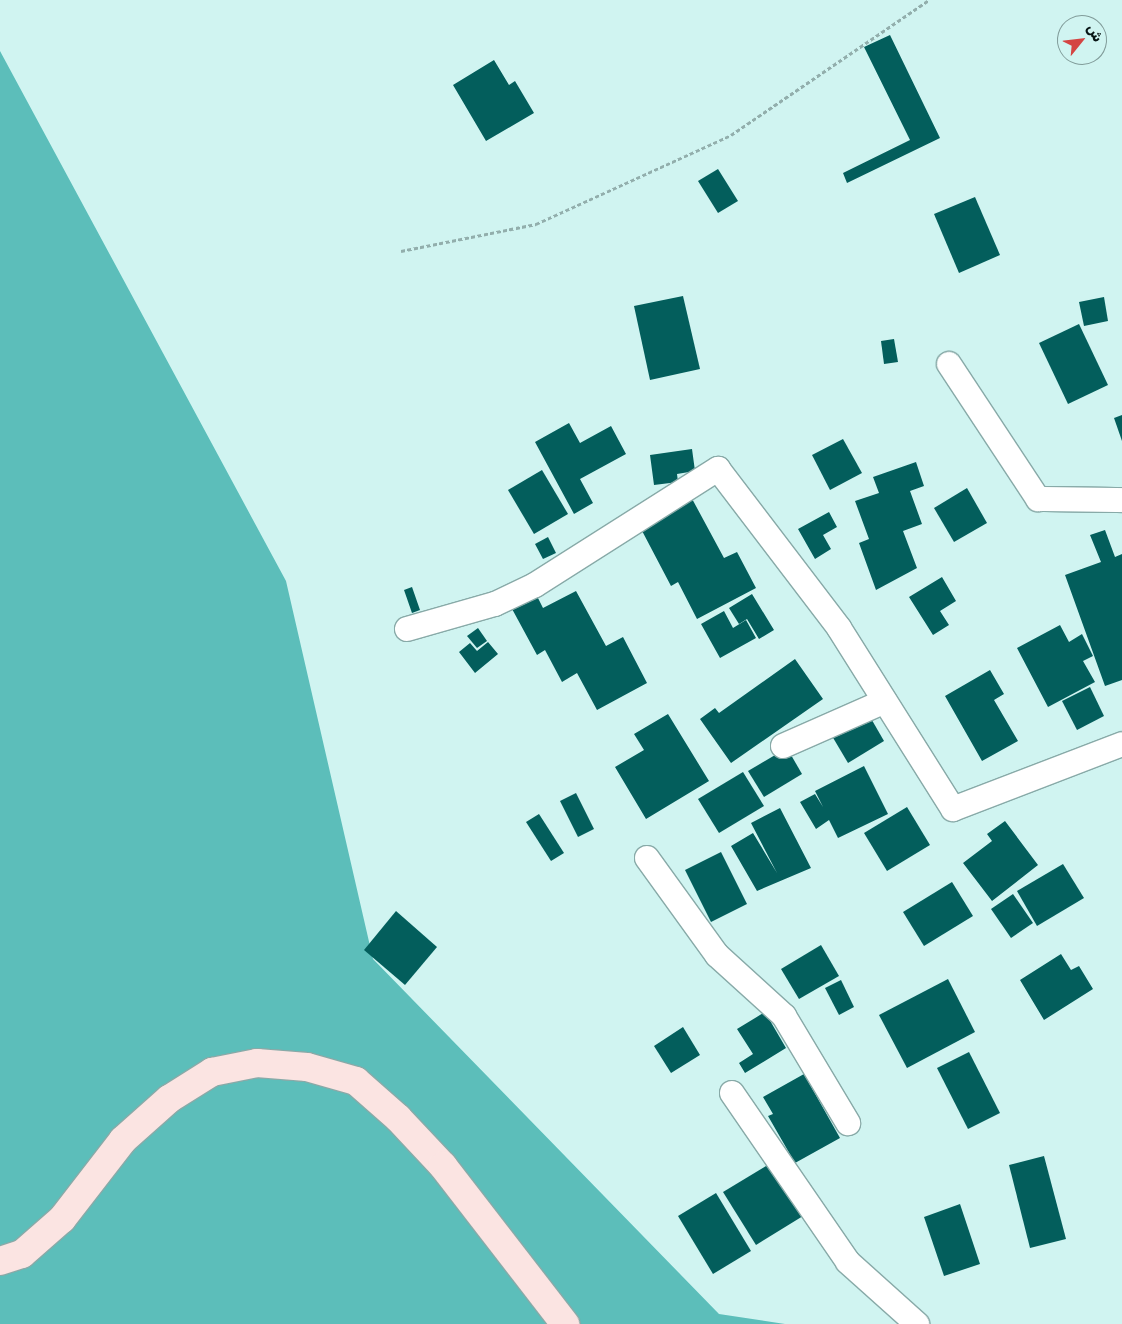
<!DOCTYPE html>
<html>
<head>
<meta charset="utf-8">
<style>
	body { margin:0 }
	#map { position:relative; width:1122px; height:1324px; overflow:hidden; background:#d0f4f1; font-family:Rubik,Cairo,sans-serif }
	div>[style] { position:absolute }
	.forest>* { inset:0; background:#5cbeba }
	.building>* { inset:0; background:#035e5c }
	.path>* { height:3px; margin-top:-1.5px; transform-origin:0; background:repeating-linear-gradient(90deg,#92aeac 0 4px,transparent 0 6.5px) }
	.roads { filter:drop-shadow(1px 0 #88aaa8) drop-shadow(-1px 0 #88aaa8) drop-shadow(0 1px #88aaa8) drop-shadow(0 -1px #88aaa8) }
	.street>* { height:24px; margin:-12px; padding:0 12px; transform-origin:12px; border-radius:12px; background:#fff }
	.secondary>* { height:28px; margin:-14px; padding:0 14px; transform-origin:14px; border-radius:14px; background:#fbe4e2 }
	span { translate:-50% -50%; white-space:nowrap; text-align:center; line-height:1.15; -webkit-text-stroke:5px #d0f4f1; paint-order:stroke }
	.north { position:absolute; left:1057px; top:15px; width:50px; height:50px; box-sizing:border-box; background:#d0f4f1; border:1px solid #809b99; border-radius:50%; rotate:61deg; font-size:14px; font-weight:700; line-height:20px; text-align:center; color:#081515 }
	.north::after { content:''; display:block; margin:auto; width:18px; height:22px; background:#d44543; clip-path:polygon(50% 0,100% 100%,50% 72%,0 100%) }
</style>
</head>
<body>
<div id="map">
	<div class="forest">
		<div style="clip-path:polygon(0 51px,286px 581px,373px 959px,719px 1314px,785px 1324px,0 1324px)"></div>
	</div>
	<div class="building">
		<div style="clip-path:polygon(890px 35px,940px 138px,847px 183px,843px 173px,910px 140px,864px 47px)"></div>
		<div style="clip-path:polygon(494px 60px,509px 85px,515px 81px,534px 113px,486px 141px,453px 85px)"></div>
		<div style="clip-path:polygon(718px 169px,738px 201px,718px 213px,698px 181px)"></div>
		<div style="clip-path:polygon(975px 197px,1000px 255px,959px 273px,934px 214px)"></div>
		<div style="clip-path:polygon(683px 296px,700px 369px,650px 380px,634px 306px)"></div>
		<div style="clip-path:polygon(1104px 297px,1108px 321px,1084px 326px,1079px 302px)"></div>
		<div style="clip-path:polygon(1079px 324px,1108px 385px,1068px 404px,1039px 343px)"></div>
		<div style="clip-path:polygon(894px 339px,898px 362px,884px 364px,881px 341px)"></div>
		<div style="clip-path:polygon(1122px 415px,1122px 441px,1114px 418px)"></div>
		<div style="clip-path:polygon(569px 423px,580px 443px,611px 426px,626px 454px,580px 479px,593px 503px,574px 514px,535px 442px)"></div>
		<div style="clip-path:polygon(843px 439px,862px 473px,830px 490px,812px 455px)"></div>
		<div style="clip-path:polygon(692px 449px,695px 471px,677px 474px,678px 482px,654px 485px,650px 455px)"></div>
		<div style="clip-path:polygon(916px 462px,924px 486px,910px 491px,922px 524px,903px 531px,917px 568px,876px 590px,859px 543px,869px 539px,855px 501px,879px 493px,873px 477px)"></div>
		<div style="clip-path:polygon(542px 470px,568px 514px,534px 534px,508px 490px)"></div>
		<div style="clip-path:polygon(967px 488px,987px 523px,954px 542px,934px 508px)"></div>
		<div style="clip-path:polygon(690px 495px,724px 558px,737px 552px,756px 588px,697px 619px,678px 582px,671px 586px,640px 527px)"></div>
		<div style="clip-path:polygon(829px 512px,837px 527px,823px 535px,831px 549px,815px 559px,798px 529px)"></div>
		<div style="clip-path:polygon(1105px 530px,1115px 557px,1122px 554px,1122px 680px,1105px 686px,1065px 575px,1101px 562px,1090px 535px)"></div>
		<div style="clip-path:polygon(548px 537px,556px 553px,543px 559px,535px 544px)"></div>
		<div style="clip-path:polygon(942px 577px,956px 601px,940px 611px,949px 625px,933px 635px,909px 597px)"></div>
		<div style="clip-path:polygon(412px 587px,420px 610px,412px 613px,404px 590px)"></div>
		<div style="clip-path:polygon(576px 591px,606px 646px,623px 637px,647px 683px,597px 710px,577px 673px,562px 682px,545px 650px,537px 655px,511px 607px,536px 594px,543px 608px)"></div>
		<div style="clip-path:polygon(752px 594px,774px 630px,759px 639px,747px 619px,739px 624px,729px 608px)"></div>
		<div style="clip-path:polygon(724px 611px,733px 628px,746px 620px,756px 638px,720px 658px,701px 624px)"></div>
		<div style="clip-path:polygon(1060px 625px,1069px 642px,1082px 634px,1093px 656px,1083px 661px,1095px 682px,1048px 707px,1017px 648px)"></div>
		<div style="clip-path:polygon(478px 628px,487px 641px,477px 648px,467px 636px)"></div>
		<div style="clip-path:polygon(488px 642px,498px 654px,475px 673px,459px 652px,470px 643px,477px 651px)"></div>
		<div style="clip-path:polygon(795px 659px,823px 699px,731px 763px,700px 719px,715px 708px,719px 713px)"></div>
		<div style="clip-path:polygon(990px 670px,1004px 694px,994px 700px,1018px 741px,982px 761px,945px 696px)"></div>
		<div style="clip-path:polygon(1090px 687px,1104px 716px,1077px 730px,1062px 701px)"></div>
		<div style="clip-path:polygon(668px 714px,709px 781px,646px 819px,615px 767px,644px 750px,634px 734px)"></div>
		<div style="clip-path:polygon(869px 715px,884px 741px,848px 763px,832px 736px)"></div>
		<div style="clip-path:polygon(787px 748px,802px 774px,764px 797px,748px 771px)"></div>
		<div style="clip-path:polygon(864px 766px,888px 814px,838px 838px,829px 820px,816px 829px,800px 802px,815px 794px,823px 807px,815px 791px)"></div>
		<div style="clip-path:polygon(743px 772px,764px 806px,719px 833px,698px 799px)"></div>
		<div style="clip-path:polygon(576px 793px,594px 829px,578px 837px,560px 801px)"></div>
		<div style="clip-path:polygon(907px 807px,930px 845px,887px 871px,864px 833px)"></div>
		<div style="clip-path:polygon(780px 808px,811px 868px,757px 891px,731px 846px,753px 833px,777px 873px,751px 823px)"></div>
		<div style="clip-path:polygon(539px 814px,564px 853px,551px 861px,526px 822px)"></div>
		<div style="clip-path:polygon(1005px 821px,1038px 865px,992px 901px,963px 863px,992px 841px,987px 834px)"></div>
		<div style="clip-path:polygon(721px 852px,747px 904px,711px 922px,685px 870px)"></div>
		<div style="clip-path:polygon(1063px 864px,1084px 898px,1037px 926px,1017px 891px)"></div>
		<div style="clip-path:polygon(952px 882px,973px 916px,924px 946px,903px 912px)"></div>
		<div style="clip-path:polygon(1013px 894px,1033px 923px,1011px 938px,991px 909px)"></div>
		<div style="clip-path:polygon(396px 911px,437px 947px,405px 985px,364px 950px)"></div>
		<div style="clip-path:polygon(821px 945px,839px 976px,799px 999px,781px 969px)"></div>
		<div style="clip-path:polygon(1061px 954px,1071px 970px,1079px 966px,1093px 989px,1044px 1020px,1020px 980px)"></div>
		<div style="clip-path:polygon(948px 979px,975px 1032px,907px 1068px,879px 1015px)"></div>
		<div style="clip-path:polygon(841px 980px,854px 1007px,839px 1015px,825px 988px)"></div>
		<div style="clip-path:polygon(765px 1012px,786px 1048px,745px 1073px,739px 1063px,753px 1054px,737px 1029px)"></div>
		<div style="clip-path:polygon(683px 1027px,700px 1055px,671px 1073px,654px 1046px)"></div>
		<div style="clip-path:polygon(969px 1052px,1000px 1113px,968px 1129px,937px 1068px)"></div>
		<div style="clip-path:polygon(804px 1074px,840px 1138px,795px 1163px,768px 1116px,773px 1114px,763px 1097px)"></div>
		<div style="clip-path:polygon(1044px 1156px,1066px 1239px,1030px 1248px,1009px 1165px)"></div>
		<div style="clip-path:polygon(771px 1163px,803px 1216px,756px 1245px,723px 1192px)"></div>
		<div style="clip-path:polygon(716px 1193px,751px 1251px,713px 1274px,678px 1216px)"></div>
		<div style="clip-path:polygon(960px 1204px,980px 1264px,944px 1276px,924px 1217px)"></div>
	</div>
	<div class="path">
		<div style="left:401px;top:251px;width:138px;rotate:-11.3deg"></div>
		<div style="left:536px;top:224px;width:214px;rotate:-24.5deg"></div>
		<div style="left:731px;top:135px;width:240px;rotate:-34.3deg"></div>
	</div>
	<div class="roads">
		<div class="street">
			<div style="left:949px;top:364px;width:162px;rotate:56.6deg"></div>
			<div style="left:1038px;top:499px;width:84px;rotate:0.7deg"></div>
			<div style="left:407px;top:629px;width:91px;rotate:-15.9deg"></div>
			<div style="left:495px;top:604px;width:44px;rotate:-25.4deg"></div>
			<div style="left:535px;top:585px;width:217px;rotate:-32.4deg"></div>
			<div style="left:718px;top:469px;width:200px;rotate:52.7deg"></div>
			<div style="left:839px;top:628px;width:214px;rotate:57.8deg"></div>
			<div style="left:953px;top:809px;width:181px;rotate:-21deg"></div>
			<div style="left:783px;top:746px;width:111px;rotate:-23.8deg"></div>
			<div style="left:647px;top:858px;width:120px;rotate:54.2deg"></div>
			<div style="left:717px;top:955px;width:91px;rotate:42.3deg"></div>
			<div style="left:784px;top:1016px;width:125px;rotate:59.1deg"></div>
			<div style="left:732px;top:1093px;width:205px;rotate:55.5deg"></div>
			<div style="left:848px;top:1262px;width:93px;rotate:41.9deg"></div>
		</div>
		<div class="secondary">
			<div style="left:0;top:1261px;width:23px;rotate:-18deg"></div>
			<div style="left:22px;top:1254px;width:53px;rotate:-41.2deg"></div>
			<div style="left:62px;top:1219px;width:100px;rotate:-52.3deg"></div>
			<div style="left:123px;top:1140px;width:62px;rotate:-41.7deg"></div>
			<div style="left:169px;top:1099px;width:51px;rotate:-32.1deg"></div>
			<div style="left:212px;top:1072px;width:46px;rotate:-11.3deg"></div>
			<div style="left:257px;top:1063px;width:50px;rotate:4.6deg"></div>
			<div style="left:307px;top:1067px;width:51px;rotate:15.9deg"></div>
			<div style="left:356px;top:1081px;width:56px;rotate:41.4deg"></div>
			<div style="left:398px;top:1118px;width:66px;rotate:46.8deg"></div>
			<div style="left:443px;top:1166px;width:200px;rotate:52.3deg"></div>
		</div>
	</div>
	<div class="north">ش</div>
</div>
</body>
</html>
